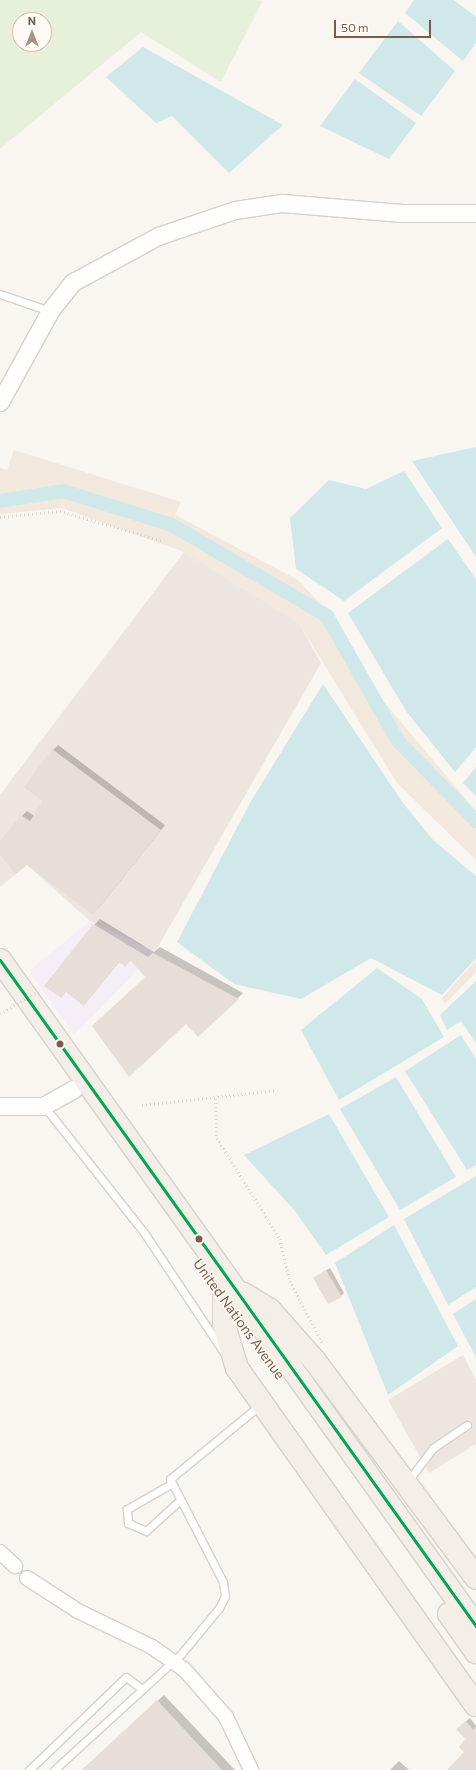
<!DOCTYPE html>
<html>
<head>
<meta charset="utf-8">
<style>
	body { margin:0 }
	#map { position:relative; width:476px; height:1770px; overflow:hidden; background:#f9f5f0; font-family:Commissioner,sans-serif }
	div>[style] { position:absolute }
	.residential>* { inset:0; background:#f2e8de }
	.industrial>* { inset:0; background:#ede5e0 }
	.education>* { inset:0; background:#f6eef6 }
	.green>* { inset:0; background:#e7f0db }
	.water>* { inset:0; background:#d0e8ea }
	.shadow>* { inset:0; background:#0003 }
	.canal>* { height:14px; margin:-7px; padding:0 7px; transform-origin:7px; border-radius:7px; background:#d0e8ea }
	.building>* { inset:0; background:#e6ded7 }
	.path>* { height:2.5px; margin-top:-1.25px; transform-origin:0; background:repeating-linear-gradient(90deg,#dcd5d0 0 1px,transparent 0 4px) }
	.roads { filter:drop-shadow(1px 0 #d7d1cb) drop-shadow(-1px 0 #d7d1cb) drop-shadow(0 1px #d7d1cb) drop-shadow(0 -1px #d7d1cb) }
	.service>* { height:7px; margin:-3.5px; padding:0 3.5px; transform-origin:3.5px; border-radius:3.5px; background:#fefefd }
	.minor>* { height:14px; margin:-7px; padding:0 7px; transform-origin:7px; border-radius:7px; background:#fefefd }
	.tertiary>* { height:17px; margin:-8.5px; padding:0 8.5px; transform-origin:8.5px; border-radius:8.5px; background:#fefefd }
	.primary>* { height:22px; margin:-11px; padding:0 11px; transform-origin:11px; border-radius:11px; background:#f3eee8 }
	.path-bridge>* { height:2.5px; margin-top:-1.25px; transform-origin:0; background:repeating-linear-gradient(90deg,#dcd5d0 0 1px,transparent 0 4px) }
	.bus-1>* { height:3px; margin:-1.5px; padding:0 1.5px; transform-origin:1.5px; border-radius:1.5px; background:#00a651 }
	.dots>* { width:11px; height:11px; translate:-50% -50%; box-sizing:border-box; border:2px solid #fffaf3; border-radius:50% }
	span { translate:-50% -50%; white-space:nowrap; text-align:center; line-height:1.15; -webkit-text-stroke:3px #fffaf3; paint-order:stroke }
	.street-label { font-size:14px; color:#7a5c4d }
	.north { position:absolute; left:12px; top:12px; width:40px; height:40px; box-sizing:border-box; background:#fffaf3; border:1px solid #cabbb1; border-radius:50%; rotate:0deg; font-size:11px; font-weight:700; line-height:16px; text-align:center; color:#7a5c4d }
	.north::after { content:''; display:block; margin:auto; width:14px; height:18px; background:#a69286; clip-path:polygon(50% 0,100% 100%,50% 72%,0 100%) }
	.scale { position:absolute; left:334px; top:20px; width:97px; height:18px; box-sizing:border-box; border:2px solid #7a5c4d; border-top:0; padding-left:5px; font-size:12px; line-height:14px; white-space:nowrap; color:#7a5c4d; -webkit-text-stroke:3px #fffaf3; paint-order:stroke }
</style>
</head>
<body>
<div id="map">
	<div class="residential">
		<div style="clip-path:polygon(14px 450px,181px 502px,175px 515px,298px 580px,335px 619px,373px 689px,476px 811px,476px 860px,397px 783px,298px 622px,184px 552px,62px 508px,0 514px,0 468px,7px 470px)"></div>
		<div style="clip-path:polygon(476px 960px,476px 972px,446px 1003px,441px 999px)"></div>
	</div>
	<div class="industrial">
		<div style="clip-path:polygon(184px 552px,298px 622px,321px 663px,155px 952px,90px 921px,27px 865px,0 887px,0 795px)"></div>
		<div style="clip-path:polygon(463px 1355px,476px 1380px,476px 1444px,429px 1473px,388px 1400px)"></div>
	</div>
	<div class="education">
		<div style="clip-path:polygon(90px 921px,155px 952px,74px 1035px,29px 971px)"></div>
	</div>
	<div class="green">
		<div style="clip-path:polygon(evenodd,0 0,258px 0,262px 2px,221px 82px,141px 32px,0 149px,0 0,20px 20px,44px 20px,44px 44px,20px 44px,20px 20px)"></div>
	</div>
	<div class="water">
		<div style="clip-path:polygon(414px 0,454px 0,476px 17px,476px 43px,463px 61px,405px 13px)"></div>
		<div style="clip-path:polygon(398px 21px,455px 71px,421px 116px,359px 73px)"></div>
		<div style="clip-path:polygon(143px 47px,283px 125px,229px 173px,172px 116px,156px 123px,106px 77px)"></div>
		<div style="clip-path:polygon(355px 79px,416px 123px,389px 159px,320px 126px)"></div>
		<div style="clip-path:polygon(476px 447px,476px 557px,412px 461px)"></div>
		<div style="clip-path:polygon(404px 471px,442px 528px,344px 601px,296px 569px,290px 518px,329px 480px,366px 489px)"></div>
		<div style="clip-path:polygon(448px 539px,476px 579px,476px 747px,455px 772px,406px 711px,348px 613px)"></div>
		<div style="clip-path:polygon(323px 684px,403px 803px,433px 840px,476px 876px,476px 958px,442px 995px,371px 958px,301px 999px,234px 984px,177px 942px,251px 801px)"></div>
		<div style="clip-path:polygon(476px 767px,476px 796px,463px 783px)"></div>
		<div style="clip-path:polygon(377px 968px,422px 999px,444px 1037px,339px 1100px,301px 1030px)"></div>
		<div style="clip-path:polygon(476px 981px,476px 1043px,461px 1021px,447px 1030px,440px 1015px)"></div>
		<div style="clip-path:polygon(461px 1035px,476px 1059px,476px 1165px,467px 1170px,405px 1071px)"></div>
		<div style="clip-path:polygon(396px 1077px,456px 1177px,400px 1210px,340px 1109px)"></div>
		<div style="clip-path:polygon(329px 1114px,389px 1217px,326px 1255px,295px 1211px,244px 1155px)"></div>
		<div style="clip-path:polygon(476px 1176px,476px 1287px,448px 1305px,404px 1219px)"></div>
		<div style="clip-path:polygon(394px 1225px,458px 1346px,388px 1395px,335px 1263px)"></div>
		<div style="clip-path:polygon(476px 1299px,476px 1357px,453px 1314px)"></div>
	</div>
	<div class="shadow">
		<div style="clip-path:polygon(58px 745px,165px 825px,98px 909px,27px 863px,0 852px,0 843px,22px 816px,27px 811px,34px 816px,43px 800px,53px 750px)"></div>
		<div style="clip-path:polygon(100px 919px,154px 952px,160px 947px,243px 993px,198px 1036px,131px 960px,125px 965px,120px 961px,84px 1005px,94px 925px)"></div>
		<div style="clip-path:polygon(330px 1268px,344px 1293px,341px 1296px,314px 1278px)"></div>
		<div style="clip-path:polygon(164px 1695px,235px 1770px,82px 1770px)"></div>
		<div style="clip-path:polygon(470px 1718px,476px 1726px,476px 1770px,449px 1770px,466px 1752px,467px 1739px,461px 1725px)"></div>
		<div style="clip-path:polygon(399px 1761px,409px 1770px,390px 1770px)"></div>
	</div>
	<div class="canal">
		<div style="left:0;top:501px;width:64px;rotate:-9deg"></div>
		<div style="left:63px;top:491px;width:114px;rotate:17.3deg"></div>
		<div style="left:172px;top:525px;width:180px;rotate:30.4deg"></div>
		<div style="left:327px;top:616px;width:144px;rotate:60.4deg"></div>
		<div style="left:398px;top:741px;width:112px;rotate:45.7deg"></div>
	</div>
	<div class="building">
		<div style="clip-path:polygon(52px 749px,161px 830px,93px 915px,27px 865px,15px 874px,0 854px,0 841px,21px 815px,30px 821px,42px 801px,24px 787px)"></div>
		<div style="clip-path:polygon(93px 924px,148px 957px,153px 953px,239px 999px,198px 1037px,186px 1024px,129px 1077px,92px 1026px,145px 977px,130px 960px,125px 967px,119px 962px,84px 1006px,66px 992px,61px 998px,44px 986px)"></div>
		<div style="clip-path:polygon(326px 1270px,342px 1297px,328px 1304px,313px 1278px)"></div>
		<div style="clip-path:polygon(157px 1700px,222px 1770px,82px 1770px)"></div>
		<div style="clip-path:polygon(466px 1721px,473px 1730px,476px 1726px,476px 1770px,447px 1770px,464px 1752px,459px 1747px,465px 1739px,456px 1729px)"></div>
	</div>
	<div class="path">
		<div style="left:0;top:517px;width:60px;rotate:-5.7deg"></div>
		<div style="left:60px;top:511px;width:107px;rotate:16.2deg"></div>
		<div style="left:216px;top:1099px;width:39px;rotate:89deg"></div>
		<div style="left:217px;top:1138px;width:119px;rotate:58deg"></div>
		<div style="left:280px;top:1239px;width:43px;rotate:76.6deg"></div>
		<div style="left:290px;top:1281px;width:71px;rotate:62.4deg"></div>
		<div style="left:142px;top:1105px;width:136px;rotate:-6.3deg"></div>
	</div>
	<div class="roads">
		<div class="service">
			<div style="left:0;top:294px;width:53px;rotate:18.8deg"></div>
			<div style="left:44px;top:1106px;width:163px;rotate:51.7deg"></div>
			<div style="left:145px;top:1234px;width:141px;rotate:56.3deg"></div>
			<div style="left:408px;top:1481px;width:41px;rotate:-52.9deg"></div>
			<div style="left:433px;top:1448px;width:41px;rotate:-34.1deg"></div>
			<div style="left:171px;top:1484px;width:51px;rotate:150.4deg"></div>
			<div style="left:127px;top:1509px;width:14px;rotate:86deg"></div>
			<div style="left:128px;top:1523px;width:20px;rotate:24deg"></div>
			<div style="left:146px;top:1531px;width:45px;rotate:-42.3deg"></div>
			<div style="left:29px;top:1770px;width:134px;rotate:-43.8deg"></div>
			<div style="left:126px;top:1677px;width:20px;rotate:37deg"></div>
			<div style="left:54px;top:1770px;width:172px;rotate:-42.4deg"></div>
			<div style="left:181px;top:1654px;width:60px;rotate:-50.4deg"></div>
			<div style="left:219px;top:1608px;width:13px;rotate:-63deg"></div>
			<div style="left:225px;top:1596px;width:14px;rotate:-98deg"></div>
			<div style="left:223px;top:1582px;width:116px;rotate:-117.2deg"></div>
			<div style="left:170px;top:1479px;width:117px;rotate:-39.4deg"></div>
		</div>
		<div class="minor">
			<div style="left:0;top:1552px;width:21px;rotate:43deg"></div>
			<div style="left:27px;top:1578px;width:61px;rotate:32.9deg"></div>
			<div style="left:78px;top:1611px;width:82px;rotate:25.9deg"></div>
			<div style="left:152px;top:1647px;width:39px;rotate:35deg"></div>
			<div style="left:184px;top:1669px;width:64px;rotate:48.8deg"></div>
			<div style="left:226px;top:1717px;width:59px;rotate:64.7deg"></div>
		</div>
		<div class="tertiary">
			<div style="left:0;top:402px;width:104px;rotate:-61.2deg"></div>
			<div style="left:50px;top:311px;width:37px;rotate:-52deg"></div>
			<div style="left:73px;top:282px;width:97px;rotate:-28.4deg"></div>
			<div style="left:158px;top:236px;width:81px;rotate:-18.7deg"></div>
			<div style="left:235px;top:210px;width:48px;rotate:-8.5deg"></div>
			<div style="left:282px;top:203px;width:120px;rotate:4.8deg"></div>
			<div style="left:402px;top:213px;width:74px"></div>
			<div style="left:0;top:1106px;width:43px"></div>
			<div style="left:43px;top:1106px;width:35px;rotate:-29deg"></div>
		</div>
		<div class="primary">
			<div style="left:0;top:960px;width:819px;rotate:54.45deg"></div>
			<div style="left:244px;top:1294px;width:31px;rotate:32deg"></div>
			<div style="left:270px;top:1310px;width:68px;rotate:48.6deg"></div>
			<div style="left:315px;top:1361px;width:270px;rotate:53.4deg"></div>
			<div style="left:224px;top:1298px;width:27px;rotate:90deg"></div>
			<div style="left:224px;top:1325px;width:45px;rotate:73.2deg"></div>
			<div style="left:237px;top:1368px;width:413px;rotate:54.7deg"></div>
			<div style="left:449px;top:1614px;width:47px;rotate:54.6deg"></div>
		</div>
	</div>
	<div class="path-bridge">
		<div style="left:0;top:1014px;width:44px;rotate:-31.2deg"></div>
	</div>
	<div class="bus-1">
		<div style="left:0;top:960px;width:819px;rotate:54.45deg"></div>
	</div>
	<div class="dots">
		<div style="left:60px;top:1044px;background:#7a5c4d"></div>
		<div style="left:199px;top:1239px;background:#7a5c4d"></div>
	</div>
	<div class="street-label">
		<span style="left:239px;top:1319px;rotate:54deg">United Nations Avenue</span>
	</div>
	<div class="north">N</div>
	<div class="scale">50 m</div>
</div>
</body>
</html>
